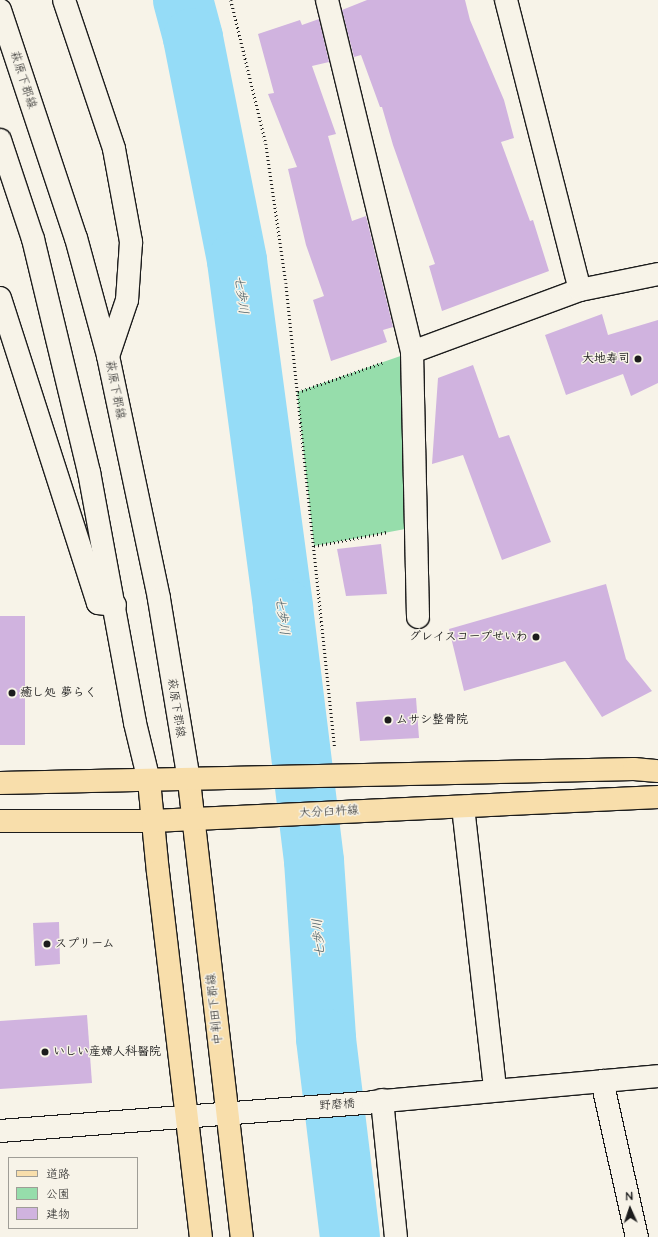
<!DOCTYPE html>
<html>
<head>
<meta charset="utf-8">
<style>
	body { margin:0 }
	#map { position:relative; width:658px; height:1237px; overflow:hidden; background:#f7f3e8; font-family:"Architects Daughter","Klee One",sans-serif }
	div>[style] { position:absolute }
	.green>* { inset:0; background:#96ddab }
	.river>* { height:60px; margin:-30px; padding:0 30px; transform-origin:30px; border-radius:30px; background:#95dcf7 }
	.building>* { inset:0; background:#d0b3df }
	.path>* { height:2.5px; margin-top:-1.25px; transform-origin:0; background:repeating-linear-gradient(90deg,#1c1c1c 0 1px,transparent 0 4px) }
	.roads { filter:drop-shadow(1px 0 #1c1c1c) drop-shadow(-1px 0 #1c1c1c) drop-shadow(0 1px #1c1c1c) drop-shadow(0 -1px #1c1c1c) }
	.minor>* { height:22px; margin:-11px; padding:0 11px; transform-origin:11px; border-radius:11px; background:#f7f3e8 }
	.tertiary>* { height:22px; margin:-11px; padding:0 11px; transform-origin:11px; border-radius:11px; background:#f7f3e8 }
	.secondary>* { height:22px; margin:-11px; padding:0 11px; transform-origin:11px; border-radius:11px; background:#f7f3e8 }
	.primary>* { height:22px; margin:-11px; padding:0 11px; transform-origin:11px; border-radius:11px; background:#f8deab }
	.dots>* { width:11px; height:11px; translate:-50% -50%; box-sizing:border-box; border:2px solid #f7f3e8; border-radius:50% }
	span { translate:-50% -50%; white-space:nowrap; text-align:center; line-height:1.15; -webkit-text-stroke:3px #f7f3e8; paint-order:stroke }
	.street-label { font-size:12px; color:#1c1c1c }
	.poi-label { font-size:12px; color:#1c1c1c; font-weight:700 }
	.right { translate:-100% -50%; text-align:right }
	.left { translate:0 -50%; text-align:left }
	.water-label { font-size:13px; color:#40565e; font-style:italic }
	.legend { position:absolute; left:8px; top:1157px; width:130px; height:72px; box-sizing:border-box; background:#f7f3e8; border:1px solid #9f9d96; margin:0; padding:5px 7px; list-style:none; font-size:12px; color:#1c1c1c }
	.legend li { display:flex; align-items:center; gap:8px; height:20px }
	.legend b { width:20px; border:1px solid #9f9d96 }
	.north { position:absolute; left:610px; top:1189px; width:40px; height:40px; -webkit-text-stroke:3px #f7f3e8; paint-order:stroke; rotate:357deg; font-size:11px; font-weight:700; line-height:16px; text-align:center; color:#1c1c1c }
	.north::after { content:''; display:block; margin:auto; width:14px; height:18px; background:#1c1c1c; clip-path:polygon(50% 0,100% 100%,50% 72%,0 100%) }
</style>
</head>
<body>
<div id="map">
	<div class="green">
		<div style="clip-path:polygon(412px 352px,416px 527px,314px 546px,297px 392px)"></div>
	</div>
	<div class="river">
		<div style="left:183px;top:0;width:39px;rotate:75deg"></div>
		<div style="left:193px;top:38px;width:227px;rotate:78.8deg"></div>
		<div style="left:237px;top:261px;width:350px;rotate:82.4deg"></div>
		<div style="left:283px;top:608px;width:255px;rotate:83deg"></div>
		<div style="left:314px;top:861px;width:178px;rotate:86.1deg"></div>
		<div style="left:326px;top:1039px;width:199px;rotate:83.1deg"></div>
	</div>
	<div class="building">
		<div style="clip-path:polygon(367px 0,465px 0,470px 20px,504px 100px,514px 138px,501px 142px,530px 221px,533px 220px,549px 271px,442px 311px,429px 266px,435px 264px,393px 145px,382px 107px,380px 107px,361px 55px,354px 57px,342px 10px)"></div>
		<div style="clip-path:polygon(319px 19px,329px 62px,312px 66px,336px 134px,328px 136px,352px 221px,366px 216px,393px 327px,383px 330px,387px 342px,331px 361px,313px 300px,324px 296px,306px 245px,288px 169px,297px 167px,268px 94px,274px 93px,258px 34px,300px 20px,302px 25px)"></div>
		<div style="clip-path:polygon(602px 314px,608px 335px,658px 320px,658px 383px,631px 396px,623px 374px,566px 395px,545px 335px)"></div>
		<div style="clip-path:polygon(473px 365px,499px 438px,509px 435px,551px 542px,502px 560px,463px 455px,432px 464px,438px 378px)"></div>
		<div style="clip-path:polygon(381px 544px,387px 594px,346px 596px,337px 549px)"></div>
		<div style="clip-path:polygon(606px 584px,626px 659px,652px 691px,602px 717px,565px 661px,464px 691px,449px 629px)"></div>
		<div style="clip-path:polygon(0 616px,25px 616px,25px 745px,0 745px)"></div>
		<div style="clip-path:polygon(416px 698px,419px 738px,360px 741px,356px 702px)"></div>
		<div style="clip-path:polygon(59px 922px,60px 964px,35px 966px,33px 923px)"></div>
		<div style="clip-path:polygon(87px 1015px,92px 1083px,0 1089px,0 1021px)"></div>
	</div>
	<div class="path">
		<div style="left:231px;top:0;width:148px;rotate:76.3deg"></div>
		<div style="left:266px;top:144px;width:140px;rotate:81.8deg"></div>
		<div style="left:286px;top:283px;width:467px;rotate:84deg"></div>
		<div style="left:298px;top:392px;width:91px;rotate:-19.2deg"></div>
		<div style="left:314px;top:546px;width:75px;rotate:-10.7deg"></div>
	</div>
	<div class="roads">
		<div class="minor">
			<div style="left:327px;top:0;width:362px;rotate:76.4deg"></div>
			<div style="left:412px;top:352px;width:179px;rotate:-20.3deg"></div>
			<div style="left:580px;top:290px;width:80px;rotate:-11.6deg"></div>
			<div style="left:506px;top:0;width:299px;rotate:75.7deg"></div>
			<div style="left:412px;top:352px;width:265px;rotate:88.7deg"></div>
			<div style="left:463px;top:807px;width:285px;rotate:83.5deg"></div>
			<div style="left:602px;top:1081px;width:160px;rotate:77.4deg"></div>
			<div style="left:382px;top:1100px;width:138px;rotate:84.2deg"></div>
		</div>
		<div class="tertiary">
			<div style="left:64px;top:0;width:157px;rotate:71.4deg"></div>
			<div style="left:114px;top:149px;width:95px;rotate:79.6deg"></div>
			<div style="left:131px;top:242px;width:58px;rotate:93.9deg"></div>
			<div style="left:127px;top:300px;width:59px;rotate:108.7deg"></div>
			<div style="left:0;top:298px;width:320px;rotate:72.2deg"></div>
			<div style="left:98px;top:603px;width:17px;rotate:7deg"></div>
			<div style="left:0;top:1131px;width:374px;rotate:-4.4deg"></div>
			<div style="left:373px;top:1102px;width:286px;rotate:-5.2deg"></div>
		</div>
		<div class="secondary">
			<div style="left:0;top:10px;width:240px;rotate:71.6deg"></div>
			<div style="left:76px;top:238px;width:122px;rotate:74.8deg"></div>
			<div style="left:108px;top:356px;width:248px;rotate:78.1deg"></div>
			<div style="left:159px;top:599px;width:184px;rotate:80.6deg"></div>
			<div style="left:0;top:140px;width:104px;rotate:71.6deg"></div>
			<div style="left:33px;top:239px;width:240px;rotate:76.5deg"></div>
			<div style="left:89px;top:472px;width:255px;rotate:79.6deg"></div>
			<div style="left:135px;top:723px;width:60px;rotate:76.4deg"></div>
		</div>
		<div class="primary">
			<div style="left:149px;top:781px;width:91px;rotate:84.4deg"></div>
			<div style="left:158px;top:872px;width:368px;rotate:83.3deg"></div>
			<div style="left:189px;top:781px;width:459px;rotate:83.4deg"></div>
			<div style="left:0;top:783px;width:634px;rotate:-1.27deg"></div>
			<div style="left:634px;top:769px;width:24px;rotate:5deg"></div>
			<div style="left:0;top:821px;width:153px"></div>
			<div style="left:153px;top:821px;width:506px;rotate:-2.72deg"></div>
		</div>
	</div>
	<div class="dots">
		<div style="left:638px;top:359px;background:#1c1c1c"></div>
		<div style="left:536px;top:637px;background:#1c1c1c"></div>
		<div style="left:12px;top:693px;background:#1c1c1c"></div>
		<div style="left:388px;top:720px;background:#1c1c1c"></div>
		<div style="left:47px;top:944px;background:#1c1c1c"></div>
		<div style="left:45px;top:1052px;background:#1c1c1c"></div>
	</div>
	<div class="street-label">
		<span style="left:23px;top:80px;rotate:72deg">萩原下郡線</span>
		<span style="left:115px;top:390px;rotate:79deg">萩原下郡線</span>
		<span style="left:176px;top:708px;rotate:81deg">萩原下郡線</span>
		<span style="left:329px;top:812px;rotate:-3deg">大分臼杵線</span>
		<span style="left:215px;top:1009px;rotate:-96deg">中判田下郡線</span>
		<span style="left:337px;top:1105px;rotate:-4deg">野磨橋</span>
	</div>
	<div class="poi-label">
		<span class="right" style="left:630px;top:359px">大地寿司</span>
		<span class="right" style="left:528px;top:637px">グレイスコープせいわ</span>
		<span class="left" style="left:20px;top:693px">癒し処 夢らく</span>
		<span class="left" style="left:396px;top:720px">ムサシ整骨院</span>
		<span class="left" style="left:55px;top:944px">スプリーム</span>
		<span class="left" style="left:53px;top:1052px">いしい産婦人科醫院</span>
	</div>
	<div class="water-label">
		<span style="left:241px;top:295px;rotate:83deg">七歩川</span>
		<span style="left:282px;top:616px;rotate:83deg">七歩川</span>
		<span style="left:319px;top:938px;rotate:-94deg">七歩川</span>
	</div>
	<ul class="legend">
	<li><b style="height:5px;background:#f8deab"></b>道路</li>
	<li><b style="height:11px;background:#96ddab"></b>公園</li>
	<li><b style="height:11px;background:#d0b3df"></b>建物</li>
	</ul>
	<div class="north">N</div>
</div>
</body>
</html>
